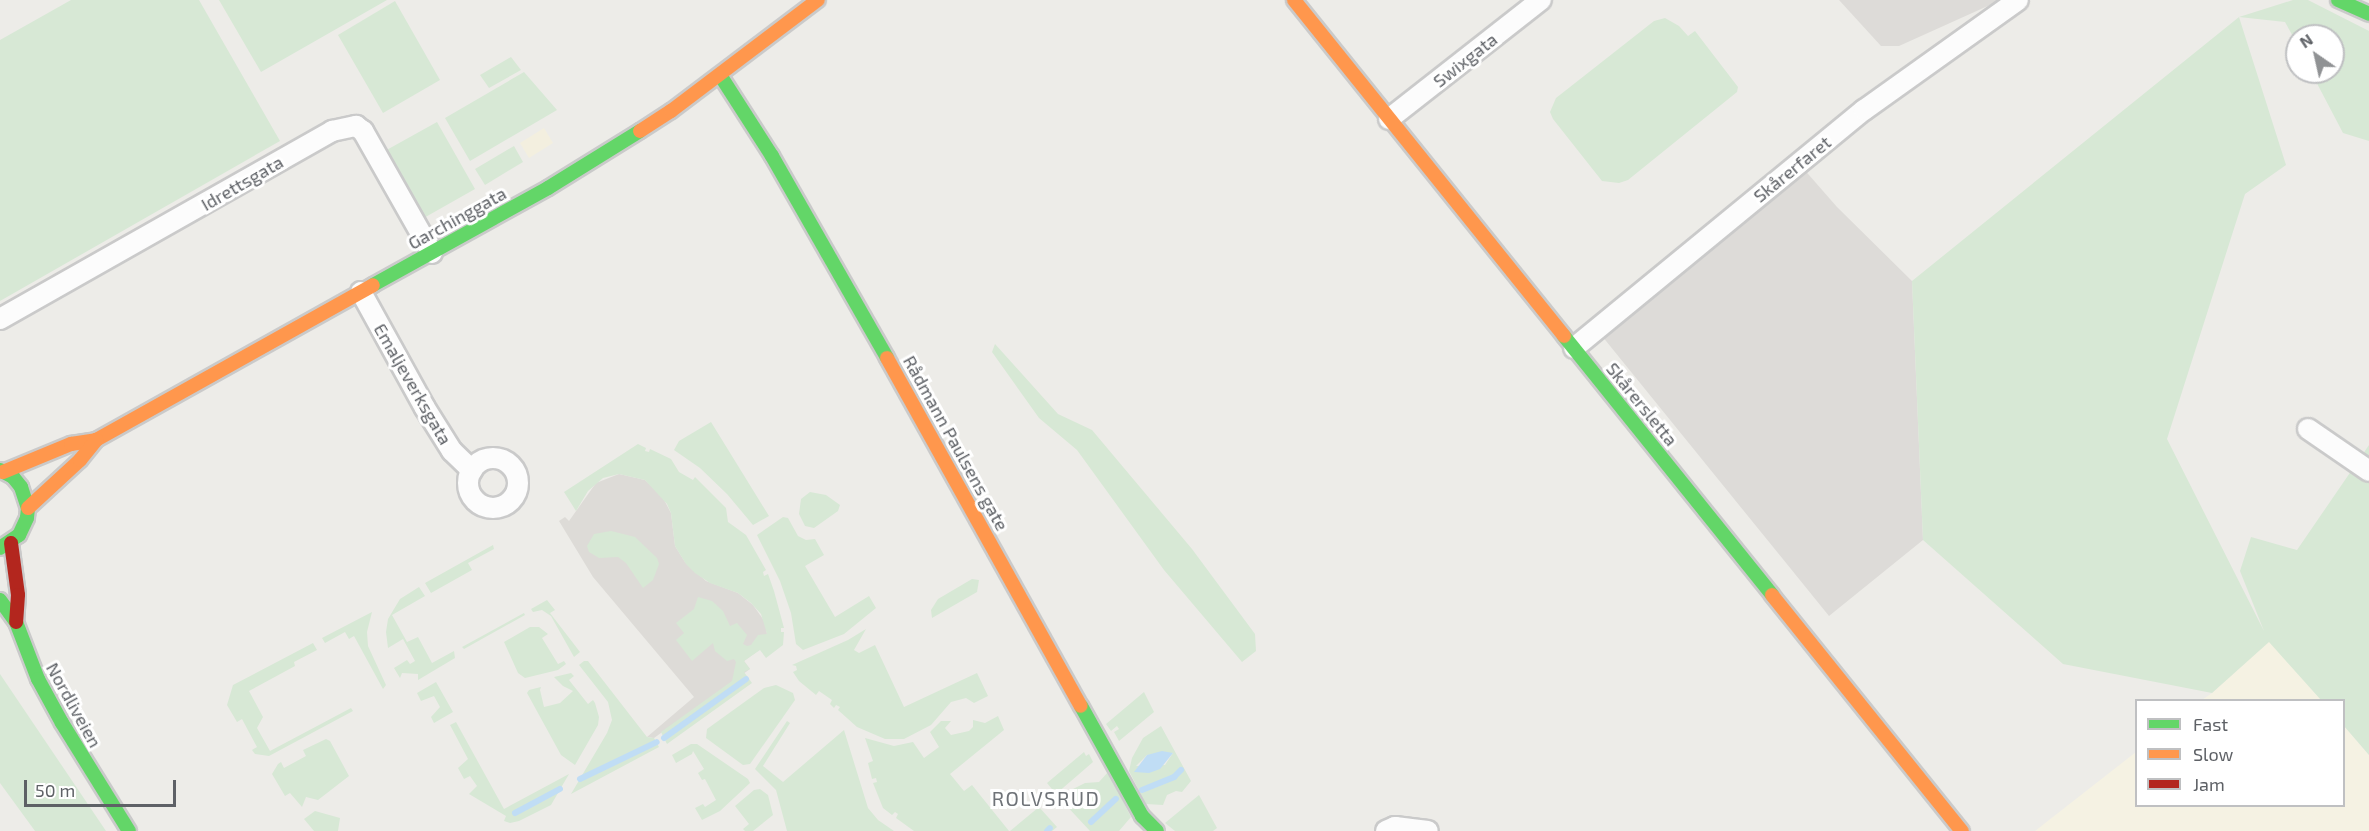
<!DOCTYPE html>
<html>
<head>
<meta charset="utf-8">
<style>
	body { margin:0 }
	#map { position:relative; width:2369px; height:831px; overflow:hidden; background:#edece8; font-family:"Exo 2",sans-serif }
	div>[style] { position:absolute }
	.commercial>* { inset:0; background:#f5f2e3 }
	.industrial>* { inset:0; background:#dddbd8 }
	.education>* { inset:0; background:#dddbd7 }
	.green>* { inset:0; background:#d7e8d5 }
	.sand>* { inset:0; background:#f3efdf }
	.water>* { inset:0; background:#c0ddf5 }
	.stream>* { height:6px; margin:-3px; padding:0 3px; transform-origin:3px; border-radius:3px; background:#c0ddf5 }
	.roads { filter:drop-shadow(2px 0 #cacaca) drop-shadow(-2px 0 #cacaca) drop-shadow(0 2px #cacaca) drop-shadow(0 -2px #cacaca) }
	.street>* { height:20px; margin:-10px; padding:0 10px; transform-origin:10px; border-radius:10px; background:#fcfcfc }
	.street>.ring { margin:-10px; padding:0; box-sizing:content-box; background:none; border:20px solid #fcfcfc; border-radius:50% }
	.fast>* { height:14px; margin:-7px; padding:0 7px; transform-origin:7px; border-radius:7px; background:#63d668 }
	.slow>* { height:14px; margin:-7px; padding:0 7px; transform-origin:7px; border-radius:7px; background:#ff974d }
	.jam>* { height:14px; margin:-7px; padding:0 7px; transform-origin:7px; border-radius:7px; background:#b3261e }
	span { translate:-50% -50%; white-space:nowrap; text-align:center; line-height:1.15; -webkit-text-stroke:6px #fff; paint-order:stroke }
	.street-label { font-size:18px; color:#5e6166 }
	.neighbourhood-label { font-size:20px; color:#6f7378; letter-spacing:1.5px }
	.legend { position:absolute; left:2135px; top:699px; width:210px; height:108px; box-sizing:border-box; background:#fff; border:2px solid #bfc0c2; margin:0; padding:8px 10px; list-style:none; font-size:18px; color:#5e6166 }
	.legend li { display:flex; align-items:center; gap:12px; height:30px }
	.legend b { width:30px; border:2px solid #bfc0c2 }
	.north { position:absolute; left:2285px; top:24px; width:60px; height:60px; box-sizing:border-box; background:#fff; border:2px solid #bfc0c2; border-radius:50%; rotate:326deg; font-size:16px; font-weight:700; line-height:24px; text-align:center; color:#5e6166 }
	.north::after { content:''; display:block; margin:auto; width:21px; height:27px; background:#909294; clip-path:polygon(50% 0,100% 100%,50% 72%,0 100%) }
	.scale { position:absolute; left:24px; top:780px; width:152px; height:27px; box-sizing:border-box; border:3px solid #5e6166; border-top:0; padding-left:8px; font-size:18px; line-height:21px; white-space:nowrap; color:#5e6166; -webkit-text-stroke:4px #fff; paint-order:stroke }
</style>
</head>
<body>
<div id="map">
	<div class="commercial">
		<div style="clip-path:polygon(2269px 641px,2321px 700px,2202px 700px,2212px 693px)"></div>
		<div style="clip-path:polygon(2344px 726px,2369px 755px,2369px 831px,2035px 831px,2136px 752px,2136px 806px,2344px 806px)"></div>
	</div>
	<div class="industrial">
		<div style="clip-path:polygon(1839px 0,2001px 0,1899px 46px,1881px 46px)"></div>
		<div style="clip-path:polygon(1802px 167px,1837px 207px,1912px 281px,1923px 540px,1829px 616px,1589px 320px,1686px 240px)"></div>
	</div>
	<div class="education">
		<div style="clip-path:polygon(619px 474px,645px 480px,662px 496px,671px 513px,675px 546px,685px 562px,706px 581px,738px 593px,753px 605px,765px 622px,767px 634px,766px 645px,744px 661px,750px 669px,654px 738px,647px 737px,694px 697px,593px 577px,559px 521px,565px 517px,569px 521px,596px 483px)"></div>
	</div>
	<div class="green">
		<div style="clip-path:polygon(71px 0,199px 0,280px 141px,0 301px,0 40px)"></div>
		<div style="clip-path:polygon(219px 0,387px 0,261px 72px)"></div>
		<div style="clip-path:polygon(2293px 0,2308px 0,2369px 31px,2369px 141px,2343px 133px,2311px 72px,2333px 72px,2333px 36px,2297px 36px,2297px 44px,2285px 22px,2239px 17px,2286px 165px,2245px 194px,2167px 439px,2264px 631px,2240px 571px,2251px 537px,2297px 550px,2369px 445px,2369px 755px,2344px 726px,2344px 700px,2321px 700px,2269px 642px,2212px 693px,2063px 664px,1923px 540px,1912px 281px,2239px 17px)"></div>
		<div style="clip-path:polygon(395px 1px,440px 80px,383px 113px,338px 35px)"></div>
		<div style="clip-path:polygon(1665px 18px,1679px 26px,1688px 36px,1695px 31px,1738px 87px,1737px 92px,1628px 180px,1619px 183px,1602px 181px,1553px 119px,1550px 112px,1556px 98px,1654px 21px)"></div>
		<div style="clip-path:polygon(511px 57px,521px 70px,489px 88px,480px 75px)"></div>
		<div style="clip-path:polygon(524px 72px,557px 110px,470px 161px,445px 118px)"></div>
		<div style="clip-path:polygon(437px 122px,475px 189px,422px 219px,383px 152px)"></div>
		<div style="clip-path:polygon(514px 146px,523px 162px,485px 185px,475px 169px)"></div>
		<div style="clip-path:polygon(995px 344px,1058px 414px,1092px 430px,1192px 549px,1255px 634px,1256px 651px,1242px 662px,1164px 570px,1077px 450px,1039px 418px,992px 352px)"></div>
		<div style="clip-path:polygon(711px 422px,769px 516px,753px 525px,727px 494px,700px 468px,674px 450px,679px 441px)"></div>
		<div style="clip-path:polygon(638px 444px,646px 448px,645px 451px,649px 452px,650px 449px,671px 459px,679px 472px,693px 480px,695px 477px,726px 508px,728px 522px,746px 535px,766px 570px,763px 572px,764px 576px,768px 574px,774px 591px,784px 628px,781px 628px,781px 632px,784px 632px,783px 645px,766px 658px,760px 650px,744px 661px,750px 669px,744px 672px,752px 683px,667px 744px,661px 732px,732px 681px,736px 662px,734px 659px,727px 661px,715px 651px,713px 643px,692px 661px,676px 640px,684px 633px,676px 623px,694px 609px,698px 597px,712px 601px,723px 611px,730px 626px,737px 623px,747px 635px,743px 644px,747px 646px,751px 645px,758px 635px,767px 634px,761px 614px,751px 603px,738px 593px,710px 583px,695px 573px,686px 564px,675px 546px,671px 513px,667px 504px,645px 480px,619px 474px,603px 478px,588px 491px,576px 511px,564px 492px)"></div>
		<div style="clip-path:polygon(810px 492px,826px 495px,840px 505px,838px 511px,814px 528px,805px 526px,799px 514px,801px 499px)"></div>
		<div style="clip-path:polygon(783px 517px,788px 518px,798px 536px,806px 540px,815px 539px,824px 555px,805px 566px,835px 617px,869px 596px,876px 608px,844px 634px,803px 650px,796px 644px,791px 613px,780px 581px,757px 535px)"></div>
		<div style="clip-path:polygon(611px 531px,635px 537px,657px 558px,659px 564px,653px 580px,643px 588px,626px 563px,618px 557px,599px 558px,589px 552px,587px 546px,594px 534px)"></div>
		<div style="clip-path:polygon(493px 545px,494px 549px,468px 563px,472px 570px,431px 593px,425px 583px)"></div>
		<div style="clip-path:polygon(972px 579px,979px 580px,977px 592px,932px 618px,931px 610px,938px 599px)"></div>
		<div style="clip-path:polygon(419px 587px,425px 596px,392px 615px,407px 642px,418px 637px,432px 663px,454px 651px,455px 658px,418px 680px,418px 674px,402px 673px,400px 678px,394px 668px,407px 660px,410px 664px,415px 661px,403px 639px,388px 648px,386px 632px,388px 619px,400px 599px)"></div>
		<div style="clip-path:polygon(547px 600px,555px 610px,550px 613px,580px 652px,574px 657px,551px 616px,542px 610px,533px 612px,531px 609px)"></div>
		<div style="clip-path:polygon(372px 612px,367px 632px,368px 646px,386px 685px,383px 689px,354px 636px,349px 639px,345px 632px,325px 643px,322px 638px)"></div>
		<div style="clip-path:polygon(524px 613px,525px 615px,464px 649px,462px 647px)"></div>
		<div style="clip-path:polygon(530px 627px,539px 627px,548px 634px,542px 638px,558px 664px,564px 661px,566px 664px,558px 670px,525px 678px,518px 673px,504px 642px)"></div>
		<div style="clip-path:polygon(866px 629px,854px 650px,859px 653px,875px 645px,904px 707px,977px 673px,988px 696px,974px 703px,966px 698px,951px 702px,931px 725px,904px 739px,885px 739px,857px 727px,838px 710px,840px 707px,836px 705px,834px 708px,830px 704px,832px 700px,819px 691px,816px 695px,799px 681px,793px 672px,797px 670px,796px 666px,792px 665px,848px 640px)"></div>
		<div style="clip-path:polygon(313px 643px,317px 650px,294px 662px,295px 666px,249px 691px,263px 717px,257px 728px,270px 751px,351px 708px,353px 711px,269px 756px,255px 754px,252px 750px,257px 747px,242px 719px,237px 722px,227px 705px,233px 685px)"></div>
		<div style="clip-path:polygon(584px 661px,588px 661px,647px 737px,654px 738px,659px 747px,571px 794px,607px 733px,612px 720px,608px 702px,579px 665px)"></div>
		<div style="clip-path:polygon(571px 673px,574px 676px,569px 680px,588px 704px,593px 700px,595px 703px,599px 717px,598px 725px,575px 765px,561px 755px,527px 693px,529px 690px,541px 687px,540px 690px,544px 707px,560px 703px,573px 691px,563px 686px,554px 677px)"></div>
		<div style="clip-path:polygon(0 674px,106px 831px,35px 831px,0 783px)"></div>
		<div style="clip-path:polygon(436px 682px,453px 712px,434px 723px,431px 717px,440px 707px,434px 696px,421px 701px,417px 693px)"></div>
		<div style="clip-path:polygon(776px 685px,793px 693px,795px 700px,750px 764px,743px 765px,706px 738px,707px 729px,764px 688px)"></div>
		<div style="clip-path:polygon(1144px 692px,1154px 712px,1119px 741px,1114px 732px,1119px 729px,1117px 726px,1111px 731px,1106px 724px)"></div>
		<div style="clip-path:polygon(998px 716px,1004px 730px,950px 774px,964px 791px,972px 785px,1009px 831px,914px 831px,896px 818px,898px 814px,895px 812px,892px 815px,883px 808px,873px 783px,877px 782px,876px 778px,872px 779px,868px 763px,873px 761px,865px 738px,894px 746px,913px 742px,924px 758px,939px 747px,930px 732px,941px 721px,951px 721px,945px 728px,951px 735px,969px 731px,973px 727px,973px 720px,985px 723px)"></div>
		<div style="clip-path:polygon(787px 721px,790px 723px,763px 766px,783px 782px,844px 730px,868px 808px,878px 820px,894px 831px,787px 831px,776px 790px,755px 769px)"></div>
		<div style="clip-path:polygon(456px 722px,504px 809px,569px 774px,551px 805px,519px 821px,510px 823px,504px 821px,506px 816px,469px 794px,477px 786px,470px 776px,464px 779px,458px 768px,468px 759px,450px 725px)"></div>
		<div style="clip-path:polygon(evenodd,1161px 726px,1191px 781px,1182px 792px,1176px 791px,1167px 795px,1163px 805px,1146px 804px,1129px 771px,1132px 758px,1143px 738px,1161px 726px,1173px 753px,1165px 765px,1136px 766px,1147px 755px,1173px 753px)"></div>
		<div style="clip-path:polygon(326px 739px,330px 741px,349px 776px,318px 800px,306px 797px,302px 807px,290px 793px,285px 796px,272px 774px,278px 764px,281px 762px,284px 768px,306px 756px,303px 750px)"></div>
		<div style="clip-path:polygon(691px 744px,697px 744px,748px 779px,750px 783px,720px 811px,702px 820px,695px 808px,703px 804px,705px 807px,716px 800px,705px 779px,702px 780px,698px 773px,704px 769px,693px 751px,692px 754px,676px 763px,672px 755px)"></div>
		<div style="clip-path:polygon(1084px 752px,1086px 756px,1089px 754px,1093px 762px,1056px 794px,1047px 783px)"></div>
		<div style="clip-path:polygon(1108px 772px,1131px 817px,1119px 831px,1090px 831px,1063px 802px,1073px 789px,1085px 783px,1099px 782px)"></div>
		<div style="clip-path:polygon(760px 789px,768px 795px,773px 815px,753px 831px,745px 831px,743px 829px,749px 824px,735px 806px,754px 790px)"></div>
		<div style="clip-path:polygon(1199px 795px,1217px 828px,1213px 831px,1175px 831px,1165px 823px)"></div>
		<div style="clip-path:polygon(1039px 807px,1057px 827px,1052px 831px,1010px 831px)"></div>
		<div style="clip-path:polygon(315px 811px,340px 818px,338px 831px,314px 831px,304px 819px)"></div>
	</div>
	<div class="sand">
		<div style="clip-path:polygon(544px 128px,553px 143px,529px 158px,520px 143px)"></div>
	</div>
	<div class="water">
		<div style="clip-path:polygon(1162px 751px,1173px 753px,1160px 769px,1149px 773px,1134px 772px,1147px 755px)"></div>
	</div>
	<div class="stream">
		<div style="left:664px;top:738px;width:101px;rotate:-35.7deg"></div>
		<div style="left:580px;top:779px;width:85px;rotate:-25.7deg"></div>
		<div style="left:1142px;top:790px;width:35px;rotate:-22deg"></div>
		<div style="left:1174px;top:777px;width:10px;rotate:-45deg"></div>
		<div style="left:515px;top:813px;width:51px;rotate:-28.1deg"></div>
		<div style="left:1091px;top:822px;width:34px;rotate:-43deg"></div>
		<div style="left:1047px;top:831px;width:4px;rotate:-45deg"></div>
	</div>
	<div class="roads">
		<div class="street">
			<div style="left:1389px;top:119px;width:193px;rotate:-38.1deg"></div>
			<div style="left:361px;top:292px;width:132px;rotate:61.1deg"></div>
			<div style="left:425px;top:408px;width:51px;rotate:57.9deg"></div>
			<div style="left:452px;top:451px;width:28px;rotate:44deg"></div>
			<div style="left:0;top:319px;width:382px;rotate:-29.5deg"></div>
			<div style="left:332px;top:131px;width:25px;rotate:-12deg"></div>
			<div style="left:356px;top:126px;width:9px;rotate:36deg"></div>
			<div style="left:363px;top:131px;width:140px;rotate:60.5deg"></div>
			<div style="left:1574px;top:348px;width:375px;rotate:-39.4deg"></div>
			<div style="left:1864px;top:110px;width:189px;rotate:-35.5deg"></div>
			<div style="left:2308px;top:429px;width:74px;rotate:34.5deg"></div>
			<div class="ring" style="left:468px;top:458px;width:30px;height:30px"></div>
			<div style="left:1386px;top:831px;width:10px;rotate:-24deg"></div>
			<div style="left:1395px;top:827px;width:33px;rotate:7deg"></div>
		</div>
		<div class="fast">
			<div style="left:2338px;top:0;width:34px;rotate:24deg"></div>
			<div style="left:720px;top:75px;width:96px;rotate:57.3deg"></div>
			<div style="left:772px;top:156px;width:232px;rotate:60.3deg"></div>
			<div style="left:373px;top:285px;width:200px;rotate:-29deg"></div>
			<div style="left:548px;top:188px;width:108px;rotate:-31.8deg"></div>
			<div style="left:1564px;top:336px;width:332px;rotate:51.2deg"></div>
			<div style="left:0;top:470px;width:15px;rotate:28deg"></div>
			<div style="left:13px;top:477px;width:13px;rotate:51deg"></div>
			<div style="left:21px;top:487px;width:22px;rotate:72deg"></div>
			<div style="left:28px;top:508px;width:10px;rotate:96deg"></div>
			<div style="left:27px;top:518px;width:19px;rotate:115deg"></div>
			<div style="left:19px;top:535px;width:23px;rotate:146deg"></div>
			<div style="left:0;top:600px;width:27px;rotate:54deg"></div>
			<div style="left:16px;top:622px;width:61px;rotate:68.9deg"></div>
			<div style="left:38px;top:679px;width:50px;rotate:61.4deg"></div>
			<div style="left:62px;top:723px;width:127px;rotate:58.2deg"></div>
			<div style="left:1081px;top:706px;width:126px;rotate:61deg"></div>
			<div style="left:1142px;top:816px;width:21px;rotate:45deg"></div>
		</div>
		<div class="slow">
			<div style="left:1294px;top:0;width:431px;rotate:51.2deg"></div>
			<div style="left:640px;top:131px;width:37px;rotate:-33deg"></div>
			<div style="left:671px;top:111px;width:184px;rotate:-37.1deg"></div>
			<div style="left:887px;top:358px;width:398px;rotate:60.9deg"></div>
			<div style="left:3px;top:472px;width:74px;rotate:-22.4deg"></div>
			<div style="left:71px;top:444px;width:25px;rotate:-9deg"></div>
			<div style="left:96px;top:440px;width:317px;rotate:-29.2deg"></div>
			<div style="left:28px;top:508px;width:71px;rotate:-42.7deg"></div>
			<div style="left:80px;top:460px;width:26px;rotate:-51deg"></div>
			<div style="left:1772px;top:595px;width:303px;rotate:51.2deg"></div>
		</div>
		<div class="jam">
			<div style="left:11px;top:543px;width:52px;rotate:82.3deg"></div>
			<div style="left:18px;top:595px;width:27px;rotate:94deg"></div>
		</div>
	</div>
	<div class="street-label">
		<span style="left:1465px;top:60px;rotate:-38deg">Swixgata</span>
		<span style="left:1792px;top:169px;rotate:-39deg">Skårerfaret</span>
		<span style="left:242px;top:183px;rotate:-30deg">Idrettsgata</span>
		<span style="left:457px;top:218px;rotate:-29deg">Garchinggata</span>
		<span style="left:413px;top:384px;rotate:60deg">Emaljeverksgata</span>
		<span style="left:1642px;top:404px;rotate:51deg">Skårersletta</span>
		<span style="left:956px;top:443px;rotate:61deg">Rådmann Paulsens gate</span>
		<span style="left:74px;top:705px;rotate:61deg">Nordliveien</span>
	</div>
	<div class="neighbourhood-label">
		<span style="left:1046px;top:798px">ROLVSRUD</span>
	</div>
	<ul class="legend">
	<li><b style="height:8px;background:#63d668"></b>Fast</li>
	<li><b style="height:8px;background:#ff974d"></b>Slow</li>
	<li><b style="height:8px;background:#b3261e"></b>Jam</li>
	</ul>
	<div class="north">N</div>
	<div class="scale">50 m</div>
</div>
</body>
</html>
